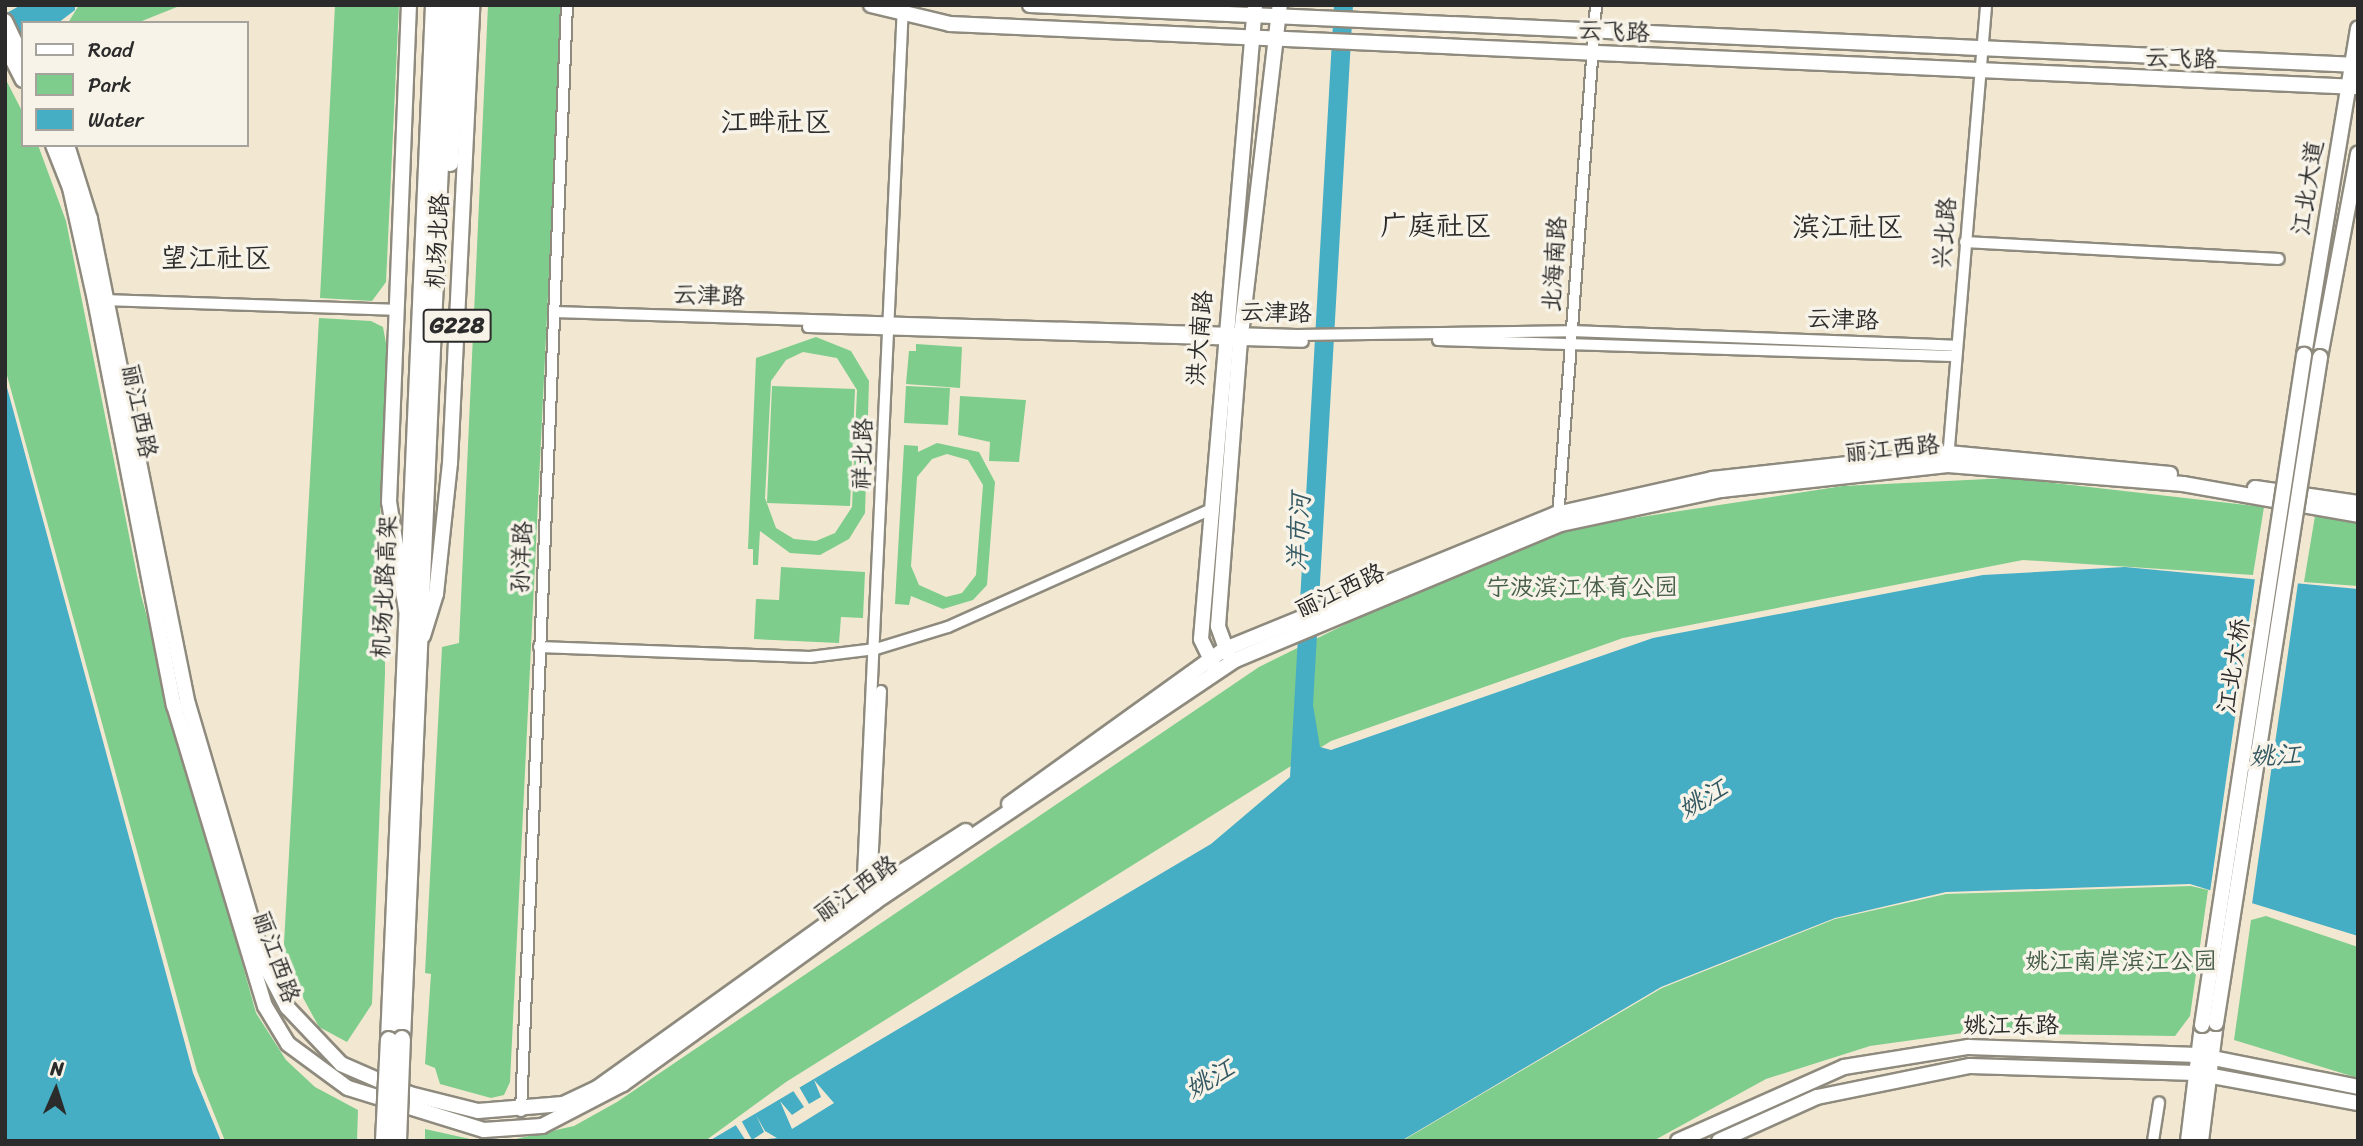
<!DOCTYPE html>
<html>
<head>
<meta charset="utf-8">
<style>
	body { margin:0 }
	#map { position:relative; width:2363px; height:1146px; overflow:hidden; background:#f2e8d1; font-family:Sriracha,"LXGW WenKai TC",sans-serif }
	div>[style] { position:absolute }
	.green>* { inset:0; background:#7ecd8c }
	.water>* { inset:0; background:#45adc4 }
	.pier>* { inset:0; background:#f2e8d1 }
	.roads { filter:drop-shadow(2px 0 #8e8a7e) drop-shadow(-2px 0 #8e8a7e) drop-shadow(0 2px #8e8a7e) drop-shadow(0 -2px #8e8a7e) }
	.minor>* { height:10px; margin:-5px; padding:0 5px; transform-origin:5px; border-radius:5px; background:#fff }
	.major>* { height:14px; margin:-7px; padding:0 7px; transform-origin:7px; border-radius:7px; background:#fff }
	.highway>* { height:16px; margin:-8px; padding:0 8px; transform-origin:8px; border-radius:8px; background:#fff }
	.bridges { filter:drop-shadow(2px 0 #8e8a7e) drop-shadow(-2px 0 #8e8a7e) drop-shadow(0 2px #8e8a7e) drop-shadow(0 -2px #8e8a7e) }
	.major-bridge>* { height:14px; margin:-7px; padding:0 7px; transform-origin:7px; border-radius:7px; background:#fff }
	.highway-bridge>* { height:16px; margin:-8px; padding:0 8px; transform-origin:8px; border-radius:8px; background:#fff }
	span { translate:-50% -50%; white-space:nowrap; text-align:center; line-height:1.15; -webkit-text-stroke:7px #f7f3e8; paint-order:stroke }
	.shield-label span { padding:2px 5px; background:#f7f3e8; border:2px solid; border-radius:5px; -webkit-text-stroke-width:0 }
	.shield-label { font-size:23px; color:#2b2b2b; font-weight:700 }
	.street-label { font-size:24px; color:#2b2b2b }
	.park-label { font-size:24px; color:#445c48 }
	.water-label { font-size:26px; color:#345861; font-style:italic }
	.quarter-label { font-size:28px; color:#2b2b2b }
	.frame { position:absolute; inset:0; border:7px solid #2b2b2b; pointer-events:none }
	.legend { position:absolute; left:21px; top:21px; width:228px; height:126px; box-sizing:border-box; background:#f7f3e8; border:2px solid #a5a39c; margin:0; padding:9px 12px; list-style:none; font-size:21px; color:#2b2b2b }
	.legend li { display:flex; align-items:center; gap:14px; height:35px }
	.legend b { width:35px; border:2px solid #a5a39c }
	.north { position:absolute; left:21px; top:1055px; width:70px; height:70px; -webkit-text-stroke:5px #f7f3e8; paint-order:stroke; rotate:3deg; font-size:19px; font-weight:700; line-height:28px; text-align:center; color:#2b2b2b }
	.north::after { content:''; display:block; margin:auto; width:24px; height:32px; background:#2b2b2b; clip-path:polygon(50% 0,100% 100%,50% 72%,0 100%) }
</style>
</head>
<body>
<div id="map">
	<div class="green">
		<div style="clip-path:polygon(79px 5px,182px 5px,137px 23px,68px 23px)"></div>
		<div style="clip-path:polygon(335px 5px,399px 5px,386px 282px,372px 301px,320px 298px)"></div>
		<div style="clip-path:polygon(488px 5px,562px 5px,510px 1082px,504px 1095px,491px 1098px,440px 1084px,435px 1068px,425px 1064px,431px 974px,425px 973px,442px 647px,459px 643px)"></div>
		<div style="clip-path:polygon(5px 78px,23px 113px,23px 145px,38px 145px,66px 221px,141px 595px,256px 1013px,286px 1060px,315px 1087px,358px 1110px,357px 1141px,225px 1141px,197px 1071px,5px 368px)"></div>
		<div style="clip-path:polygon(319px 318px,371px 321px,383px 327px,387px 349px,375px 643px,385px 658px,385px 674px,372px 1004px,347px 1042px,319px 1027px,283px 961px)"></div>
		<div style="clip-path:polygon(evenodd,816px 337px,851px 351px,869px 381px,865px 513px,849px 539px,820px 555px,790px 553px,760px 531px,758px 565px,753px 565px,753px 549px,748px 549px,756px 358px,816px 337px,803px 352px,837px 358px,857px 390px,852px 507px,835px 533px,816px 541px,794px 539px,776px 528px,765px 498px,771px 381px,786px 360px,803px 352px)"></div>
		<div style="clip-path:polygon(916px 344px,962px 347px,960px 388px,906px 384px,909px 351px,916px 351px)"></div>
		<div style="clip-path:polygon(772px 386px,855px 389px,850px 506px,767px 503px)"></div>
		<div style="clip-path:polygon(906px 386px,950px 388px,948px 425px,904px 423px)"></div>
		<div style="clip-path:polygon(960px 396px,1026px 400px,1019px 462px,989px 461px,990px 442px,958px 435px)"></div>
		<div style="clip-path:polygon(evenodd,937px 443px,979px 452px,995px 482px,987px 585px,973px 600px,943px 609px,911px 596px,909px 605px,895px 604px,904px 445px,918px 446px,918px 452px,937px 443px,947px 454px,968px 460px,983px 485px,976px 575px,962px 593px,946px 597px,919px 585px,911px 566px,917px 477px,932px 459px,947px 454px)"></div>
		<div style="clip-path:polygon(2009px 478px,2264px 507px,2253px 575px,2023px 560px,1623px 638px,1331px 741px,786px 1082px,705px 1141px,507px 1141px,574px 1126px,617px 1102px,1259px 667px,1415px 590px,1569px 528px,1843px 486px)"></div>
		<div style="clip-path:polygon(2315px 516px,2358px 524px,2358px 586px,2304px 582px)"></div>
		<div style="clip-path:polygon(781px 567px,865px 572px,863px 618px,841px 617px,839px 643px,754px 639px,756px 599px,779px 600px)"></div>
		<div style="clip-path:polygon(2191px 886px,2208px 890px,2190px 1016px,2175px 1036px,1963px 1033px,1870px 1046px,1766px 1079px,1653px 1141px,1402px 1141px,1662px 988px,1835px 919px,1946px 894px)"></div>
		<div style="clip-path:polygon(2266px 916px,2358px 947px,2358px 1078px,2234px 1040px,2251px 920px)"></div>
		<div style="clip-path:polygon(425px 1129px,479px 1141px,425px 1141px)"></div>
	</div>
	<div class="water">
		<div style="clip-path:polygon(21px 5px,75px 5px,75px 10px,58px 23px,23px 23px,23px 45px,5px 55px,5px 14px)"></div>
		<div style="clip-path:polygon(1334px 5px,1353px 5px,1313px 705px,1320px 747px,1331px 750px,1653px 638px,1983px 575px,2125px 567px,2358px 589px,2358px 936px,2190px 884px,1946px 892px,1835px 918px,1661px 987px,1401px 1141px,709px 1141px,1211px 844px,1290px 777px)"></div>
		<div style="clip-path:polygon(5px 380px,193px 1073px,221px 1141px,5px 1141px)"></div>
	</div>
	<div class="pier">
		<div style="clip-path:polygon(2255px 578px,2298px 583px,2252px 904px,2210px 892px)"></div>
		<div style="clip-path:polygon(814px 1080px,834px 1103px,792px 1129px,780px 1101px,792px 1115px,804px 1107px,792px 1089px,798px 1085px,809px 1104px,821px 1097px)"></div>
		<div style="clip-path:polygon(756px 1115px,765px 1131px,777px 1138px,746px 1141px,735px 1124px,741px 1120px,752px 1140px,764px 1132px)"></div>
	</div>
	<div class="roads">
		<div class="minor">
			<div style="left:1965px;top:242px;width:314px;rotate:3.1deg"></div>
			<div style="left:101px;top:300px;width:295px;rotate:1.9deg"></div>
			<div style="left:554px;top:312px;width:743px;rotate:1.77deg"></div>
			<div style="left:1297px;top:335px;width:274px;rotate:-0.8deg"></div>
			<div style="left:1571px;top:331px;width:384px;rotate:2.2deg"></div>
			<div style="left:808px;top:327px;width:495px;rotate:1.7deg"></div>
			<div style="left:1438px;top:340px;width:516px;rotate:1.78deg"></div>
			<div style="left:1948px;top:459px;width:456px;rotate:-85.2deg"></div>
			<div style="left:1558px;top:518px;width:514px;rotate:-85.76deg"></div>
			<div style="left:539px;top:647px;width:271px;rotate:2.1deg"></div>
			<div style="left:810px;top:657px;width:66px;rotate:-6.9deg"></div>
			<div style="left:876px;top:649px;width:75px;rotate:-17deg"></div>
			<div style="left:948px;top:627px;width:286px;rotate:-24.1deg"></div>
			<div style="left:881px;top:691px;width:178px;rotate:92.9deg"></div>
			<div style="left:872px;top:869px;width:23px;rotate:61deg"></div>
			<div style="left:873px;top:899px;width:25px;rotate:-113deg"></div>
			<div style="left:863px;top:876px;width:872px;rotate:-87.37deg"></div>
			<div style="left:521px;top:1111px;width:1107px;rotate:-87.62deg"></div>
			<div style="left:2153px;top:1141px;width:39px;rotate:-81deg"></div>
		</div>
		<div class="major">
			<div style="left:871px;top:5px;width:81px;rotate:13.5deg"></div>
			<div style="left:950px;top:24px;width:1409px;rotate:2.56deg"></div>
			<div style="left:1030px;top:5px;width:1329px;rotate:2.59deg"></div>
			<div style="left:5px;top:21px;width:42px;rotate:64.7deg"></div>
			<div style="left:5px;top:45px;width:39px;rotate:63deg"></div>
			<div style="left:53px;top:145px;width:46px;rotate:68.4deg"></div>
			<div style="left:70px;top:188px;width:115px;rotate:77.4deg"></div>
			<div style="left:95px;top:300px;width:413px;rotate:79deg"></div>
			<div style="left:174px;top:705px;width:314px;rotate:73.2deg"></div>
			<div style="left:265px;top:1006px;width:44px;rotate:58.8deg"></div>
			<div style="left:288px;top:1044px;width:74px;rotate:36.3deg"></div>
			<div style="left:348px;top:1088px;width:142px;rotate:17.2deg"></div>
			<div style="left:484px;top:1130px;width:58px;rotate:-3.9deg"></div>
			<div style="left:542px;top:1126px;width:91px;rotate:-27.4deg"></div>
			<div style="left:623px;top:1084px;width:311px;rotate:-35.8deg"></div>
			<div style="left:875px;top:902px;width:432px;rotate:-33.9deg"></div>
			<div style="left:1233px;top:661px;width:355px;rotate:-22.7deg"></div>
			<div style="left:1561px;top:524px;width:164px;rotate:-12deg"></div>
			<div style="left:1721px;top:490px;width:228px;rotate:-6.3deg"></div>
			<div style="left:1948px;top:465px;width:236px;rotate:4.6deg"></div>
			<div style="left:2183px;top:484px;width:178px;rotate:10deg"></div>
			<div style="left:67px;top:145px;width:77px;rotate:72.7deg"></div>
			<div style="left:90px;top:219px;width:495px;rotate:78.6deg"></div>
			<div style="left:188px;top:704px;width:270px;rotate:73.6deg"></div>
			<div style="left:264px;top:963px;width:50px;rotate:62.4deg"></div>
			<div style="left:287px;top:1007px;width:79px;rotate:46.5deg"></div>
			<div style="left:341px;top:1064px;width:75px;rotate:23.5deg"></div>
			<div style="left:410px;top:1094px;width:70px;rotate:14deg"></div>
			<div style="left:478px;top:1111px;width:85px;rotate:-4.7deg"></div>
			<div style="left:563px;top:1104px;width:38px;rotate:-25deg"></div>
			<div style="left:597px;top:1088px;width:335px;rotate:-35.6deg"></div>
			<div style="left:869px;top:893px;width:115px;rotate:-32.6deg"></div>
			<div style="left:2304px;top:355px;width:331px;rotate:-80.6deg"></div>
			<div style="left:2320px;top:357px;width:207px;rotate:-79.4deg"></div>
			<div style="left:2255px;top:488px;width:104px;rotate:8.3deg"></div>
			<div style="left:406px;top:610px;width:109px;rotate:-98.9deg"></div>
			<div style="left:389px;top:502px;width:497px;rotate:-87.7deg"></div>
			<div style="left:423px;top:636px;width:44px;rotate:-72.8deg"></div>
			<div style="left:436px;top:594px;width:132px;rotate:-83.9deg"></div>
			<div style="left:450px;top:463px;width:459px;rotate:-87.2deg"></div>
			<div style="left:1228px;top:654px;width:30px;rotate:-110deg"></div>
			<div style="left:1218px;top:626px;width:284px;rotate:-85.6deg"></div>
			<div style="left:1240px;top:343px;width:340px;rotate:-83.3deg"></div>
			<div style="left:1214px;top:666px;width:30px;rotate:-116deg"></div>
			<div style="left:1201px;top:639px;width:636px;rotate:-85.13deg"></div>
			<div style="left:1009px;top:804px;width:266px;rotate:-35.7deg"></div>
			<div style="left:1225px;top:649px;width:357px;rotate:-22.2deg"></div>
			<div style="left:1556px;top:514px;width:160px;rotate:-12.6deg"></div>
			<div style="left:1712px;top:479px;width:237px;rotate:-6.3deg"></div>
			<div style="left:1948px;top:453px;width:223px;rotate:5.4deg"></div>
			<div style="left:1678px;top:1141px;width:182px;rotate:-24deg"></div>
			<div style="left:1844px;top:1067px;width:126px;rotate:-9.2deg"></div>
			<div style="left:1968px;top:1047px;width:230px;rotate:2deg"></div>
			<div style="left:2198px;top:1055px;width:163px;rotate:11.3deg"></div>
			<div style="left:1719px;top:1141px;width:107px;rotate:-24.2deg"></div>
			<div style="left:1817px;top:1097px;width:156px;rotate:-11.5deg"></div>
			<div style="left:1970px;top:1066px;width:226px;rotate:1.8deg"></div>
			<div style="left:2196px;top:1073px;width:165px;rotate:10.5deg"></div>
			<div style="left:2188px;top:1141px;width:117px;rotate:-83.1deg"></div>
			<div style="left:2201px;top:1141px;width:119px;rotate:-82.8deg"></div>
		</div>
		<div class="highway">
			<div style="left:450px;top:163px;width:158px;rotate:-86.7deg"></div>
			<div style="left:402px;top:1039px;width:1035px;rotate:-87.51deg"></div>
			<div style="left:389px;top:1040px;width:1036px;rotate:-87.51deg"></div>
		</div>
	</div>
	<div class="bridges">
		<div class="major-bridge">
			<div style="left:2216px;top:1023px;width:674px;rotate:-81.12deg"></div>
			<div style="left:2202px;top:1025px;width:678px;rotate:-81.34deg"></div>
		</div>
		<div class="highway-bridge">
			<div style="left:384px;top:1141px;width:101px;rotate:-87.2deg"></div>
			<div style="left:398px;top:1141px;width:102px;rotate:-87.8deg"></div>
		</div>
	</div>
	<div class="shield-label">
		<span style="left:457px;top:326px">G228</span>
	</div>
	<div class="street-label">
		<span style="left:1614px;top:32px;rotate:3deg">云飞路</span>
		<span style="left:2181px;top:59px;rotate:2deg">云飞路</span>
		<span style="left:2308px;top:188px;rotate:-81deg">江北大道</span>
		<span style="left:1945px;top:233px;rotate:-85deg">兴北路</span>
		<span style="left:438px;top:241px;rotate:-87deg">机场北路</span>
		<span style="left:1555px;top:264px;rotate:-86deg">北海南路</span>
		<span style="left:709px;top:296px;rotate:2deg">云津路</span>
		<span style="left:1276px;top:313px;rotate:1deg">云津路</span>
		<span style="left:1843px;top:320px;rotate:2deg">云津路</span>
		<span style="left:1200px;top:338px;rotate:-85deg">洪大南路</span>
		<span style="left:139px;top:411px;rotate:79deg">丽江西路</span>
		<span style="left:1892px;top:449px;rotate:-5deg">丽江西路</span>
		<span style="left:863px;top:454px;rotate:-88deg">祥北路</span>
		<span style="left:522px;top:557px;rotate:-87deg">孙洋路</span>
		<span style="left:385px;top:587px;rotate:-87deg">机场北路高架</span>
		<span style="left:1340px;top:591px;rotate:-25deg">丽江西路</span>
		<span style="left:2234px;top:666px;rotate:-81deg">江北大桥</span>
		<span style="left:856px;top:889px;rotate:-35deg">丽江西路</span>
		<span style="left:276px;top:957px;rotate:71deg">丽江西路</span>
		<span style="left:2011px;top:1026px">姚江东路</span>
	</div>
	<div class="park-label">
		<span style="left:1582px;top:588px">宁波滨江体育公园</span>
		<span style="left:2121px;top:962px">姚江南岸滨江公园</span>
	</div>
	<div class="water-label">
		<span style="left:1299px;top:532px;rotate:-87deg">洋市河</span>
		<span style="left:2275px;top:756px;rotate:-2deg">姚江</span>
		<span style="left:1703px;top:799px;rotate:-30deg">姚江</span>
		<span style="left:1210px;top:1079px;rotate:-30deg">姚江</span>
	</div>
	<div class="quarter-label">
		<span style="left:776px;top:122px">江畔社区</span>
		<span style="left:1436px;top:226px">广庭社区</span>
		<span style="left:1848px;top:227px">滨江社区</span>
		<span style="left:216px;top:258px">望江社区</span>
	</div>
	<div class="frame"></div>
	<ul class="legend">
	<li><b style="height:9px;background:#fff"></b>Road</li>
	<li><b style="height:19px;background:#7ecd8c"></b>Park</li>
	<li><b style="height:19px;background:#45adc4"></b>Water</li>
	</ul>
	<div class="north">N</div>
</div>
</body>
</html>
